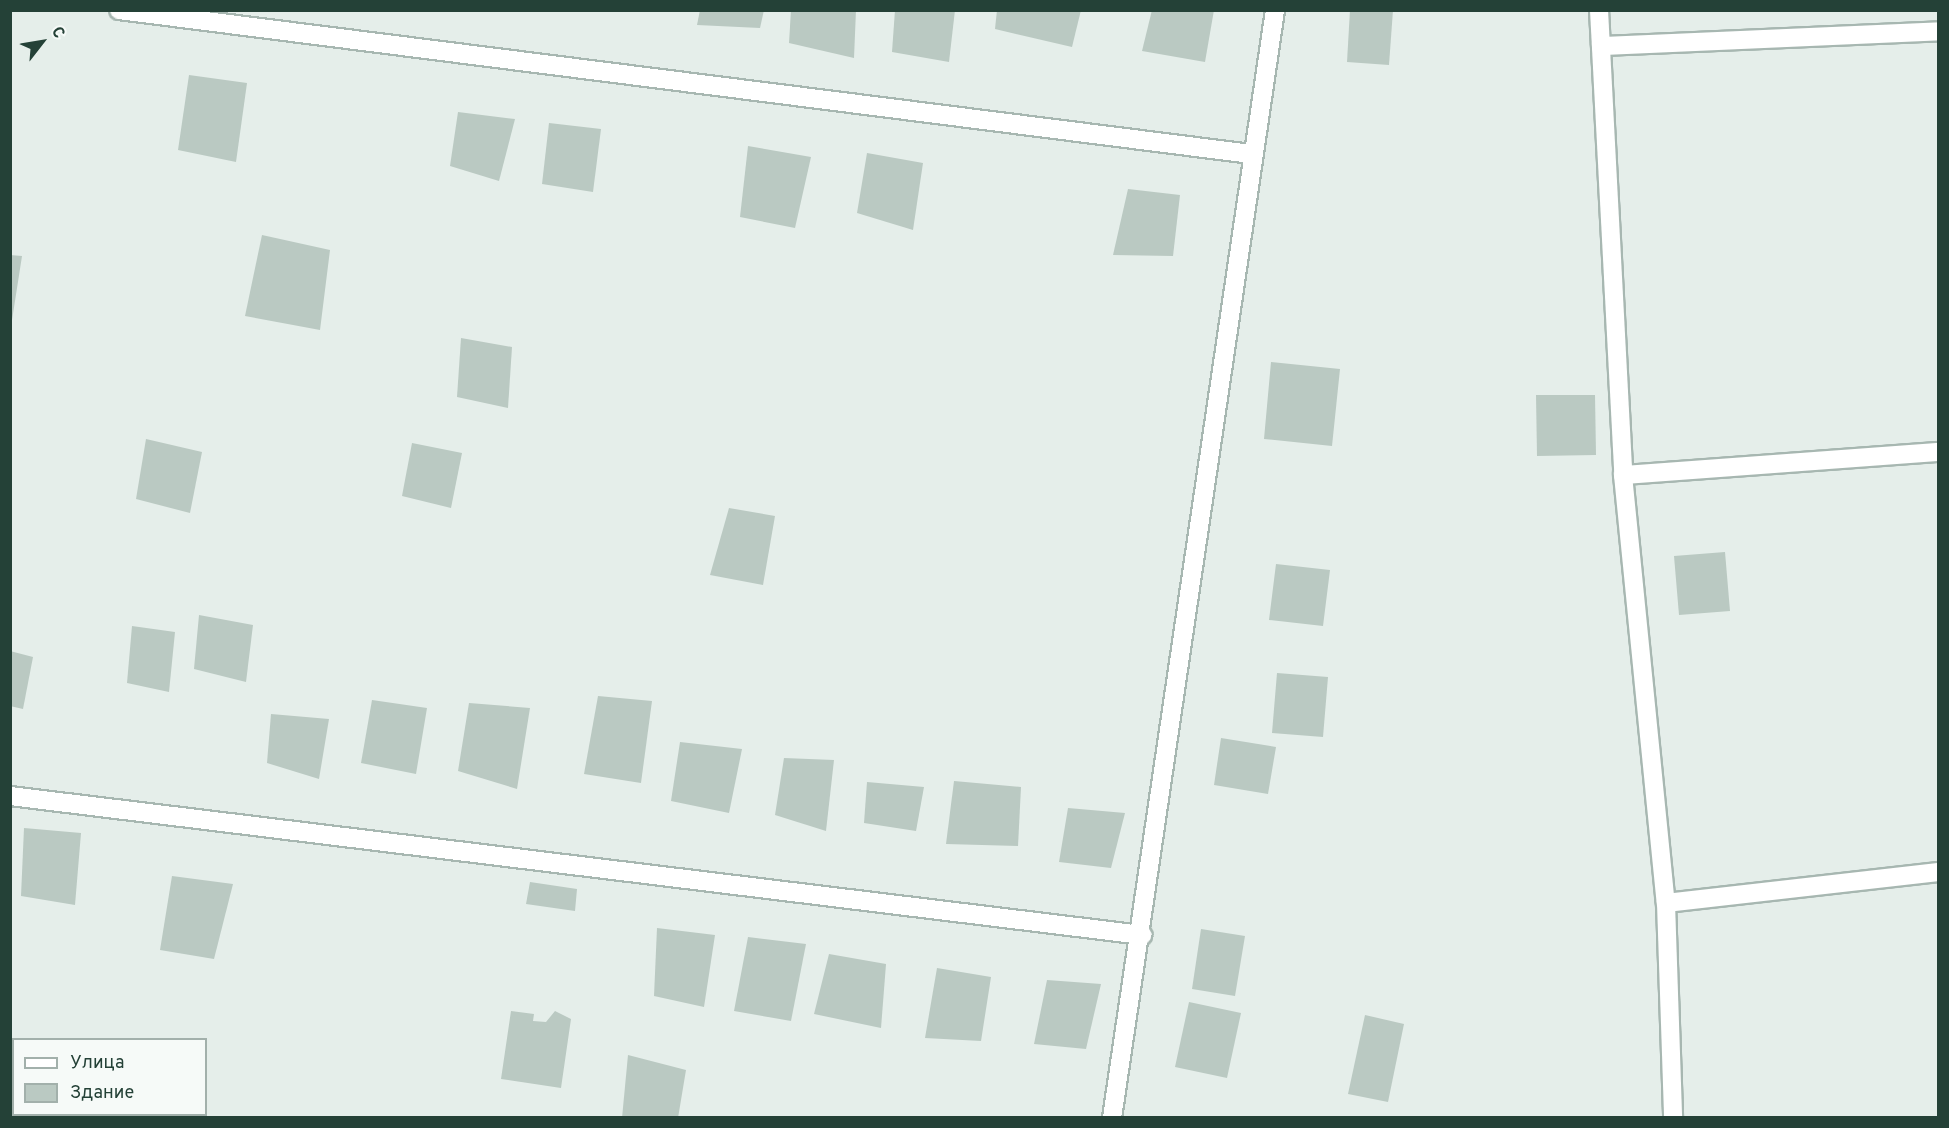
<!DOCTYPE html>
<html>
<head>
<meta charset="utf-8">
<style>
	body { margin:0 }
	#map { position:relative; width:1949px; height:1128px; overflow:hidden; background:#e5eeea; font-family:Overpass,sans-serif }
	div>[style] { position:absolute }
	.building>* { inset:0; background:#bac9c2 }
	.roads { filter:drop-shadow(2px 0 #a7b7b1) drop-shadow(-2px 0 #a7b7b1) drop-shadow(0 2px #a7b7b1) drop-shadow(0 -2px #a7b7b1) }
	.street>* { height:18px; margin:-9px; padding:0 9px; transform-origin:9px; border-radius:9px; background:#fff }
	span { translate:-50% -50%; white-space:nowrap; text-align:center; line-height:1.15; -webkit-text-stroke:6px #f6faf8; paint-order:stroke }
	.frame { position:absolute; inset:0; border:12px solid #244137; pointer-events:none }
	.legend { position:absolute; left:12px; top:1038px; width:195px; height:78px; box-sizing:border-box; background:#f6faf8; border:2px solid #a2b0ab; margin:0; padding:8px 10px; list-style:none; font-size:18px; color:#244137 }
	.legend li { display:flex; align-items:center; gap:12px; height:30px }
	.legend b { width:30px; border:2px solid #a2b0ab }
	.north { position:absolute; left:12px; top:12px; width:60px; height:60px; -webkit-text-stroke:4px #f6faf8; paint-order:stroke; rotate:59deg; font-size:16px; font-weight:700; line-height:24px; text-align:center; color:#244137 }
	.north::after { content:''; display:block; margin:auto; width:21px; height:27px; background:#244137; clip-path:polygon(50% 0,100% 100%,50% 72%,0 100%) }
</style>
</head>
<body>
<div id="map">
	<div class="building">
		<div style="clip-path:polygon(700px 10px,764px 10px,760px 28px,697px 25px)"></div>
		<div style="clip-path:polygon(791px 10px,856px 10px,854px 58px,789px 43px)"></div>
		<div style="clip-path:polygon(895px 10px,955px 10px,949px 62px,892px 52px)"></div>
		<div style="clip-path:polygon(997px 10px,1081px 10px,1072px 47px,995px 29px)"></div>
		<div style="clip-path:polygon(1152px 10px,1214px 10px,1205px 62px,1142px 51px)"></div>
		<div style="clip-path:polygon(1350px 10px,1393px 10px,1389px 65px,1347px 62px)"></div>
		<div style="clip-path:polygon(189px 75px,247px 83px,236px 162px,178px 150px)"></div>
		<div style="clip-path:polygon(458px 112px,515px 119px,499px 181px,450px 166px)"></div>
		<div style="clip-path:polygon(549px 123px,601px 129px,593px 192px,542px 184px)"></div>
		<div style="clip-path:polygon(748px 146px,811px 157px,795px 228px,740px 217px)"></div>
		<div style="clip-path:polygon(867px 153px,923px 163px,913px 230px,857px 213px)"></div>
		<div style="clip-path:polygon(1128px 189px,1180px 195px,1173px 256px,1113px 255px)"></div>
		<div style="clip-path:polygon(262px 235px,330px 250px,320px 330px,245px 316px)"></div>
		<div style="clip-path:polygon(10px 255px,22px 256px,12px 320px,10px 320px)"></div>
		<div style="clip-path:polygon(461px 338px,512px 347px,508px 408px,457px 397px)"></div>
		<div style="clip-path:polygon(1271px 362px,1340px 369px,1332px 446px,1264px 439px)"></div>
		<div style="clip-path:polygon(1536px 395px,1595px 395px,1596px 455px,1537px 456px)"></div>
		<div style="clip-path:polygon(146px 439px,202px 452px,190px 513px,136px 499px)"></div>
		<div style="clip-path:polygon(412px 443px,462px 453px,451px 508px,402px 496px)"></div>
		<div style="clip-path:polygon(729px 508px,775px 516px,763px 585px,710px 575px)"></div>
		<div style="clip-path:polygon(1725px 552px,1730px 611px,1679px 615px,1674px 556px)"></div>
		<div style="clip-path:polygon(1276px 564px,1330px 570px,1323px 626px,1269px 620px)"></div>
		<div style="clip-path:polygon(199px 615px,253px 625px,246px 682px,194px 669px)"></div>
		<div style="clip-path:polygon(132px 626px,175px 632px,169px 692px,127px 683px)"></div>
		<div style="clip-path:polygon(10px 651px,33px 657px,23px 709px,10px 706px)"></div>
		<div style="clip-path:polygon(1277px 673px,1328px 677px,1323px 737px,1272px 733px)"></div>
		<div style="clip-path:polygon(598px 696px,652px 701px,641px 783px,584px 774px)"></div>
		<div style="clip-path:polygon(372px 700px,427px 708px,416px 774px,361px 763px)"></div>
		<div style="clip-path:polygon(469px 703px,530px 708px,517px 789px,458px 771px)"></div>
		<div style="clip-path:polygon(271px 714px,329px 719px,319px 779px,267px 763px)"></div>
		<div style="clip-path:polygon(1221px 738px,1276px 747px,1268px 794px,1214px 785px)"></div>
		<div style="clip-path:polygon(680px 742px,742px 749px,729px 813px,671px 801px)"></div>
		<div style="clip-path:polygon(784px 758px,834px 760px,826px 831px,775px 815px)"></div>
		<div style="clip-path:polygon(954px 781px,1021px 787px,1018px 846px,946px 844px)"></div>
		<div style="clip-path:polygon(867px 782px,924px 787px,916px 831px,864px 823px)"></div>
		<div style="clip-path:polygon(1068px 808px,1125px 813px,1111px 868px,1059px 862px)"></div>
		<div style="clip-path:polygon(24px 828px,81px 833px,75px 905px,21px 896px)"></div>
		<div style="clip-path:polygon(172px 876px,233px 884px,214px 959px,160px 950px)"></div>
		<div style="clip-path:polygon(530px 882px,577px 889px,575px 911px,526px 904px)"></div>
		<div style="clip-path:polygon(657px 928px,715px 935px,704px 1007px,654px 996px)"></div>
		<div style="clip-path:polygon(1201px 929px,1245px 936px,1235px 996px,1192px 989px)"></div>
		<div style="clip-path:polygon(748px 937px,806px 944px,791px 1021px,734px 1011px)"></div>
		<div style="clip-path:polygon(829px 954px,886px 964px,881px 1028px,814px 1014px)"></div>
		<div style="clip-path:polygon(937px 968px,991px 977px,981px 1041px,925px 1038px)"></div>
		<div style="clip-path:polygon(1047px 980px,1101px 984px,1086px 1049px,1034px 1044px)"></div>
		<div style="clip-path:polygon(1189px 1002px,1241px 1013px,1227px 1078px,1175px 1067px)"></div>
		<div style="clip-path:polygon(511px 1011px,534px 1014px,533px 1021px,546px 1022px,555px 1011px,571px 1019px,561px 1088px,501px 1079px)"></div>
		<div style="clip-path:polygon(1365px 1015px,1404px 1024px,1388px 1102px,1348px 1094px)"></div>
		<div style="clip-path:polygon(628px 1055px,686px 1070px,678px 1118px,622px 1118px)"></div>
	</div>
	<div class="roads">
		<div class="street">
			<div style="left:119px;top:10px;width:1141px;rotate:7.25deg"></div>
			<div style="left:1599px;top:10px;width:466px;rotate:87deg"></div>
			<div style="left:1623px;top:475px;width:430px;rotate:84.3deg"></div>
			<div style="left:1666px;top:903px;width:215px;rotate:88.1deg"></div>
			<div style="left:1601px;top:46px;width:337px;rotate:-2.5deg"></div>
			<div style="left:1623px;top:475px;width:316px;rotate:-4.2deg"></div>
			<div style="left:10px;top:796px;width:1141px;rotate:7deg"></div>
			<div style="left:1666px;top:903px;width:274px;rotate:-6.5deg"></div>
			<div style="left:1112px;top:1118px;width:1120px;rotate:-81.63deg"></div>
		</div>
	</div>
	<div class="frame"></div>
	<ul class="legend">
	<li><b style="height:8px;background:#fff"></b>Улица</li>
	<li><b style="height:16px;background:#bac9c2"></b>Здание</li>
	</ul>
	<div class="north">С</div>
</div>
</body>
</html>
